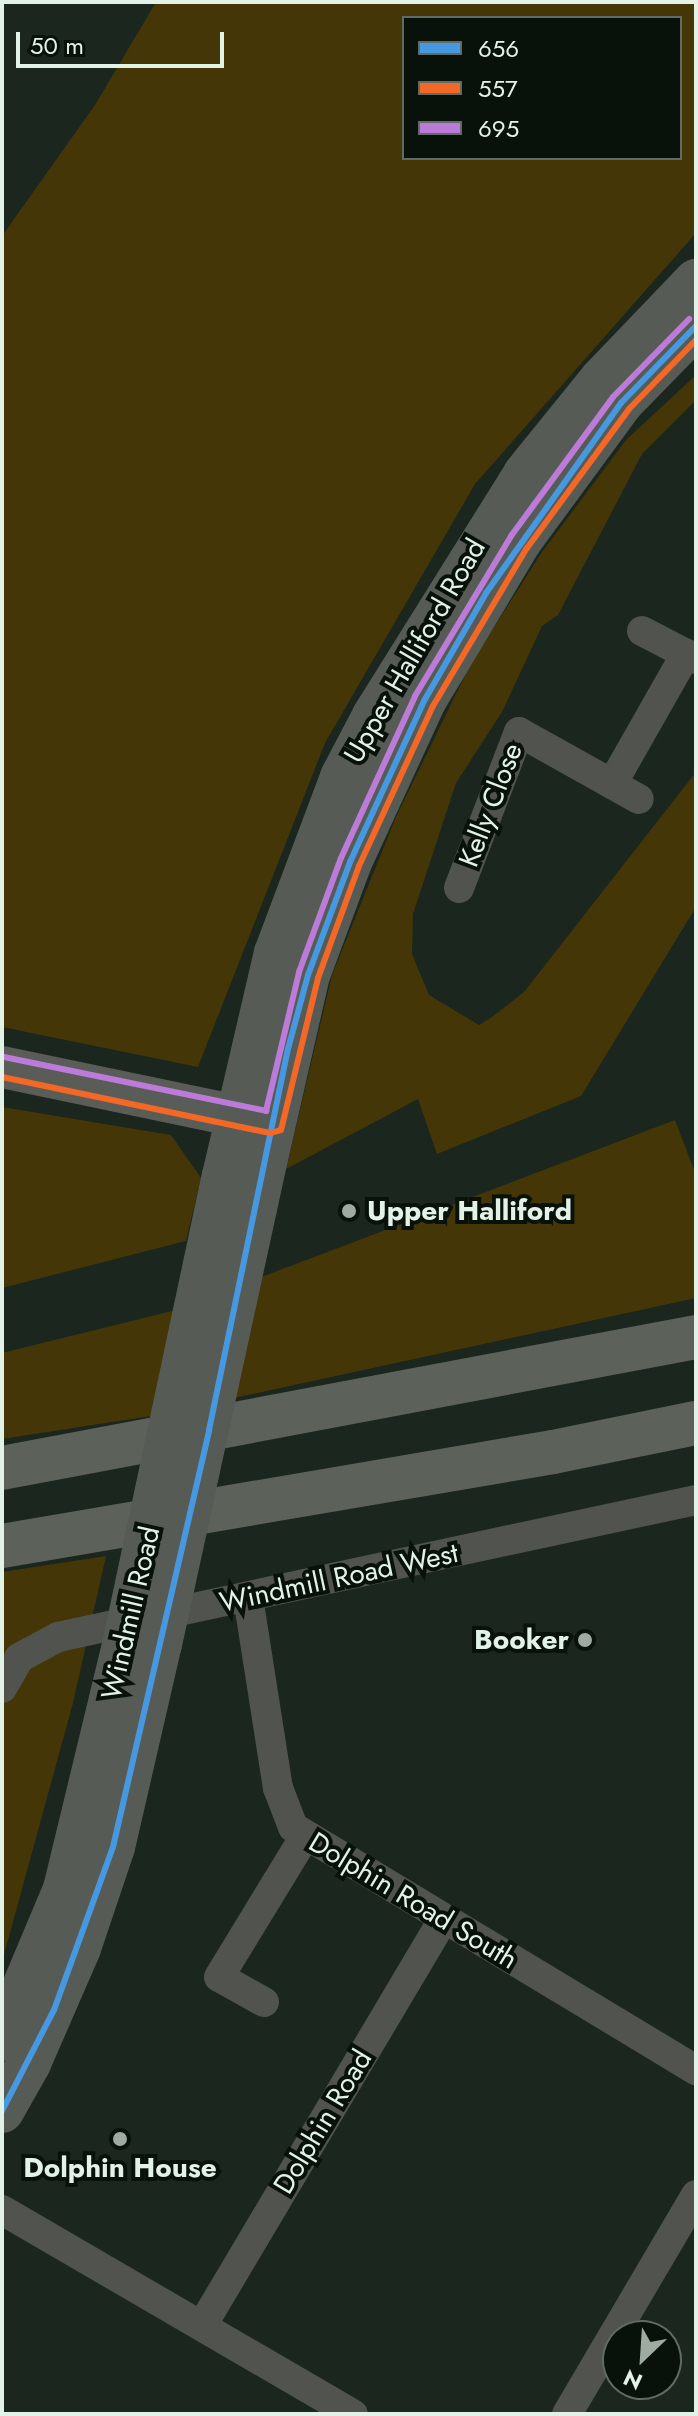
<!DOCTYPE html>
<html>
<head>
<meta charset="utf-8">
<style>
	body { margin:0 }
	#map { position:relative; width:698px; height:2416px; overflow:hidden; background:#1a261e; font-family:Jost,sans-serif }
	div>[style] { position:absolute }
	.green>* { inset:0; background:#453607 }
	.street>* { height:30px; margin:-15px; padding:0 15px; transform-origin:15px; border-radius:15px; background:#50534e }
	.secondary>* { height:42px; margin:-21px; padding:0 21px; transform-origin:21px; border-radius:21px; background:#5a5c58 }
	.primary>* { height:44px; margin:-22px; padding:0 22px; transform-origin:22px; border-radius:22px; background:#565c55 }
	.highway>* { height:44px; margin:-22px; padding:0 22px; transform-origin:22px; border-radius:22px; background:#5c625a }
	.primary-bridge>* { height:44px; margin:-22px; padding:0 22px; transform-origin:22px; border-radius:22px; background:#565c55 }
	.bus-1>* { height:6px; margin:-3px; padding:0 3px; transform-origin:3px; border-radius:3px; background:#4699e1 }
	.bus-2>* { height:6px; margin:-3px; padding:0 3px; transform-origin:3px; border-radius:3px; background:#f36827 }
	.bus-3>* { height:6px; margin:-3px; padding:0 3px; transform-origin:3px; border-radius:3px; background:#bd7bd9 }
	.dots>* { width:22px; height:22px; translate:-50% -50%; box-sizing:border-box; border:4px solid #08120b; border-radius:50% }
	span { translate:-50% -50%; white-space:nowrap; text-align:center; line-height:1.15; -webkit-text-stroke:8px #08120b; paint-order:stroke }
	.street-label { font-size:28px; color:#e3f2e7 }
	.poi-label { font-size:28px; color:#e3f2e7; font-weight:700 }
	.left { translate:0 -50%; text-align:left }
	.right { translate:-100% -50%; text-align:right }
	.frame { position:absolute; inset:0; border:4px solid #e3f2e7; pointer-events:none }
	.legend { position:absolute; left:402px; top:16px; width:280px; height:144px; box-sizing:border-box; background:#08120b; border:2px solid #606c63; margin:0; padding:10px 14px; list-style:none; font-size:24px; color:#e3f2e7 }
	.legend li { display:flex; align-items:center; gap:16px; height:40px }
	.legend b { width:40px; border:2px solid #606c63 }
	.north { position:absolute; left:602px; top:2320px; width:80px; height:80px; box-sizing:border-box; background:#08120b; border:2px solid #606c63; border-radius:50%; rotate:205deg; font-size:22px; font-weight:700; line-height:32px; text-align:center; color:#e3f2e7 }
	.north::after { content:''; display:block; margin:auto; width:28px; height:36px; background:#9daba1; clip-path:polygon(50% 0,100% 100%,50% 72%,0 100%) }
	.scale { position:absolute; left:16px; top:32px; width:208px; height:36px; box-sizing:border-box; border:4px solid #e3f2e7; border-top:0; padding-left:10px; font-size:24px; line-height:28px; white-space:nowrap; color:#e3f2e7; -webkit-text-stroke:6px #08120b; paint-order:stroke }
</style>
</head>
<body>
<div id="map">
	<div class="green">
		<div style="clip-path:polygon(evenodd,156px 2px,696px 2px,696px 233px,475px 484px,325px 743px,198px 1067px,2px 1027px,2px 236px,95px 105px,156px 2px,404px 18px,680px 18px,680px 158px,404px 158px,404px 18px)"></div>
		<div style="clip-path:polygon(696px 375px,696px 400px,642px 454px,558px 615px,542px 626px,502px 712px,456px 783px,413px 914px,412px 954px,429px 995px,479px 1025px,492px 1017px,524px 992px,696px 772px,696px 907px,581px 1096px,437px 1154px,418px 1099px,286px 1169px,332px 975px,396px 817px,470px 665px,542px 552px,626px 440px)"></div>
		<div style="clip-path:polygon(2px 1107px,171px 1135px,201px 1178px,186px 1241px,2px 1288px)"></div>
		<div style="clip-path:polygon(675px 1120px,696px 1175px,696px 1298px,151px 1416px,2px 1439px,2px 1353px,172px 1311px)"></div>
		<div style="clip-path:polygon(106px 1556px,73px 1703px,2px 1962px,2px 1572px)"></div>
	</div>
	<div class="street">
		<div style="left:642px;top:631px;width:61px;rotate:27.4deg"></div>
		<div style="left:612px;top:784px;width:150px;rotate:-60.4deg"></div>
		<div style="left:459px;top:888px;width:167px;rotate:-69deg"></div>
		<div style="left:519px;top:732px;width:137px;rotate:29.2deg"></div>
		<div style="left:248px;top:1597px;width:193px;rotate:81.1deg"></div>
		<div style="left:278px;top:1788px;width:42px;rotate:69deg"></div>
		<div style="left:293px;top:1827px;width:471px;rotate:31.1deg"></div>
		<div style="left:2px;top:1688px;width:34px;rotate:-60deg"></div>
		<div style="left:19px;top:1658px;width:44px;rotate:-28.3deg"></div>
		<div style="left:58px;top:1637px;width:653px;rotate:-12.12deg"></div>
		<div style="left:264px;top:2002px;width:51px;rotate:-150.9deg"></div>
		<div style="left:219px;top:1977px;width:163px;rotate:-58.6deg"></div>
		<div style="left:2px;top:2210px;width:406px;rotate:30.2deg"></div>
		<div style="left:203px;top:2324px;width:471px;rotate:-59.3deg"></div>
		<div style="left:567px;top:2414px;width:254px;rotate:-59.5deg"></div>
	</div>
	<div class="secondary">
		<div style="left:2px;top:1067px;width:275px;rotate:11.8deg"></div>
	</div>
	<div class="primary">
		<div style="left:266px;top:1158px;width:188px;rotate:-77.1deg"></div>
		<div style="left:308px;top:975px;width:121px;rotate:-69.6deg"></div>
		<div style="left:350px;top:862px;width:177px;rotate:-65.3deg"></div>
		<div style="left:424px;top:701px;width:185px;rotate:-59.1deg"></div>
		<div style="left:519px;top:542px;width:172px;rotate:-53.7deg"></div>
		<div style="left:621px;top:403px;width:107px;rotate:-45.8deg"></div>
		<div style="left:224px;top:1176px;width:229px;rotate:-76.9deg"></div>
		<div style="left:276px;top:953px;width:188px;rotate:-69.4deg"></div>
		<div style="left:342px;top:777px;width:69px;rotate:-62.3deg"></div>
		<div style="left:374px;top:716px;width:285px;rotate:-58deg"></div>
		<div style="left:525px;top:474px;width:122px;rotate:-51deg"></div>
		<div style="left:602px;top:379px;width:136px;rotate:-46.2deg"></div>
		<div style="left:2px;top:2039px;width:163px;rotate:-67.2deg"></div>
		<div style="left:65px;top:1889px;width:246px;rotate:-76.4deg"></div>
		<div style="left:2px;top:2111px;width:55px;rotate:-60.6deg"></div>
		<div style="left:29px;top:2063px;width:125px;rotate:-66.5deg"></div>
		<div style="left:79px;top:1948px;width:107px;rotate:-71.4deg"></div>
		<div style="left:113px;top:1847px;width:208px;rotate:-77deg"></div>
	</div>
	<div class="highway">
		<div style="left:2px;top:1468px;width:706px;rotate:-10.69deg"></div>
		<div style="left:2px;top:1546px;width:559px;rotate:-9.68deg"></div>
		<div style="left:553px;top:1452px;width:146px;rotate:-11.5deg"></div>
	</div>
	<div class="primary-bridge">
		<div style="left:160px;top:1644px;width:497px;rotate:-77.7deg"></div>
		<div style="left:123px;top:1650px;width:485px;rotate:-78deg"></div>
	</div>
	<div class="bus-1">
		<div style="left:2px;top:2111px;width:114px;rotate:-62.8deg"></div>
		<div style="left:54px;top:2010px;width:173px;rotate:-70.1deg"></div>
		<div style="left:113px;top:1847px;width:428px;rotate:-77deg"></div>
		<div style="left:209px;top:1430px;width:389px;rotate:-78.3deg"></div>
		<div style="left:288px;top:1049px;width:77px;rotate:-74.9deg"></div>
		<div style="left:308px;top:975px;width:121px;rotate:-69.6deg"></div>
		<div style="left:350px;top:862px;width:177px;rotate:-65.3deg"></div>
		<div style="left:424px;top:701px;width:125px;rotate:-60.1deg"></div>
		<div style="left:486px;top:593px;width:233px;rotate:-54.6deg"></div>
		<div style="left:621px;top:403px;width:107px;rotate:-45.8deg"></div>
	</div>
	<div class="bus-2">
		<div style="left:2px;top:1077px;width:275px;rotate:11.8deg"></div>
		<div style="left:271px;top:1133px;width:10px;rotate:-17deg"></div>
		<div style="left:281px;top:1130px;width:156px;rotate:-76.3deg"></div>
		<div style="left:318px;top:978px;width:119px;rotate:-69.9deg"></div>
		<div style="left:359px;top:866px;width:176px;rotate:-65.2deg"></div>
		<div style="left:433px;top:706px;width:184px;rotate:-59.3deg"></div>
		<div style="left:527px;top:548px;width:172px;rotate:-53.7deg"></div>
		<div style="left:629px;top:409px;width:96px;rotate:-45.8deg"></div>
	</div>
	<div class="bus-3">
		<div style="left:4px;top:1057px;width:268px;rotate:11.6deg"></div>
		<div style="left:266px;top:1111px;width:143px;rotate:-76.6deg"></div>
		<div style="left:299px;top:972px;width:121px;rotate:-69.8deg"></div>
		<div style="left:341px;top:858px;width:178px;rotate:-65.4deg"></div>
		<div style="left:415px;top:696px;width:187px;rotate:-59deg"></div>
		<div style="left:511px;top:536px;width:172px;rotate:-53.7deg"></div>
		<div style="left:613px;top:397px;width:109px;rotate:-45.7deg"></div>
	</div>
	<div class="dots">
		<div style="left:349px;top:1211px;background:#9daba1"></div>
		<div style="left:585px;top:1640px;background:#9daba1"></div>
		<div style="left:120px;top:2139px;background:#9daba1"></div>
	</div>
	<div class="street-label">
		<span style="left:415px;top:651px;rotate:-60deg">Upper Halliford Road</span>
		<span style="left:491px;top:805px;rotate:-69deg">Kelly Close</span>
		<span style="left:339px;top:1578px;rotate:-12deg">Windmill Road West</span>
		<span style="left:131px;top:1613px;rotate:-77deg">Windmill Road</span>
		<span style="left:413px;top:1901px;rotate:31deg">Dolphin Road South</span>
		<span style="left:323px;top:2122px;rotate:-59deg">Dolphin Road</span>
	</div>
	<div class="poi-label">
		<span class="left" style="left:367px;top:1211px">Upper Halliford</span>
		<span class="right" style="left:569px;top:1640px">Booker</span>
		<span style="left:120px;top:2168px">Dolphin House</span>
	</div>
	<div class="frame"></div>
	<ul class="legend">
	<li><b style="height:10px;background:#4699e1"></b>656</li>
	<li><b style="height:10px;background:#f36827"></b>557</li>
	<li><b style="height:10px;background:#bd7bd9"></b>695</li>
	</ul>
	<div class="north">N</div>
	<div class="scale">50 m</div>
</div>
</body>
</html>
